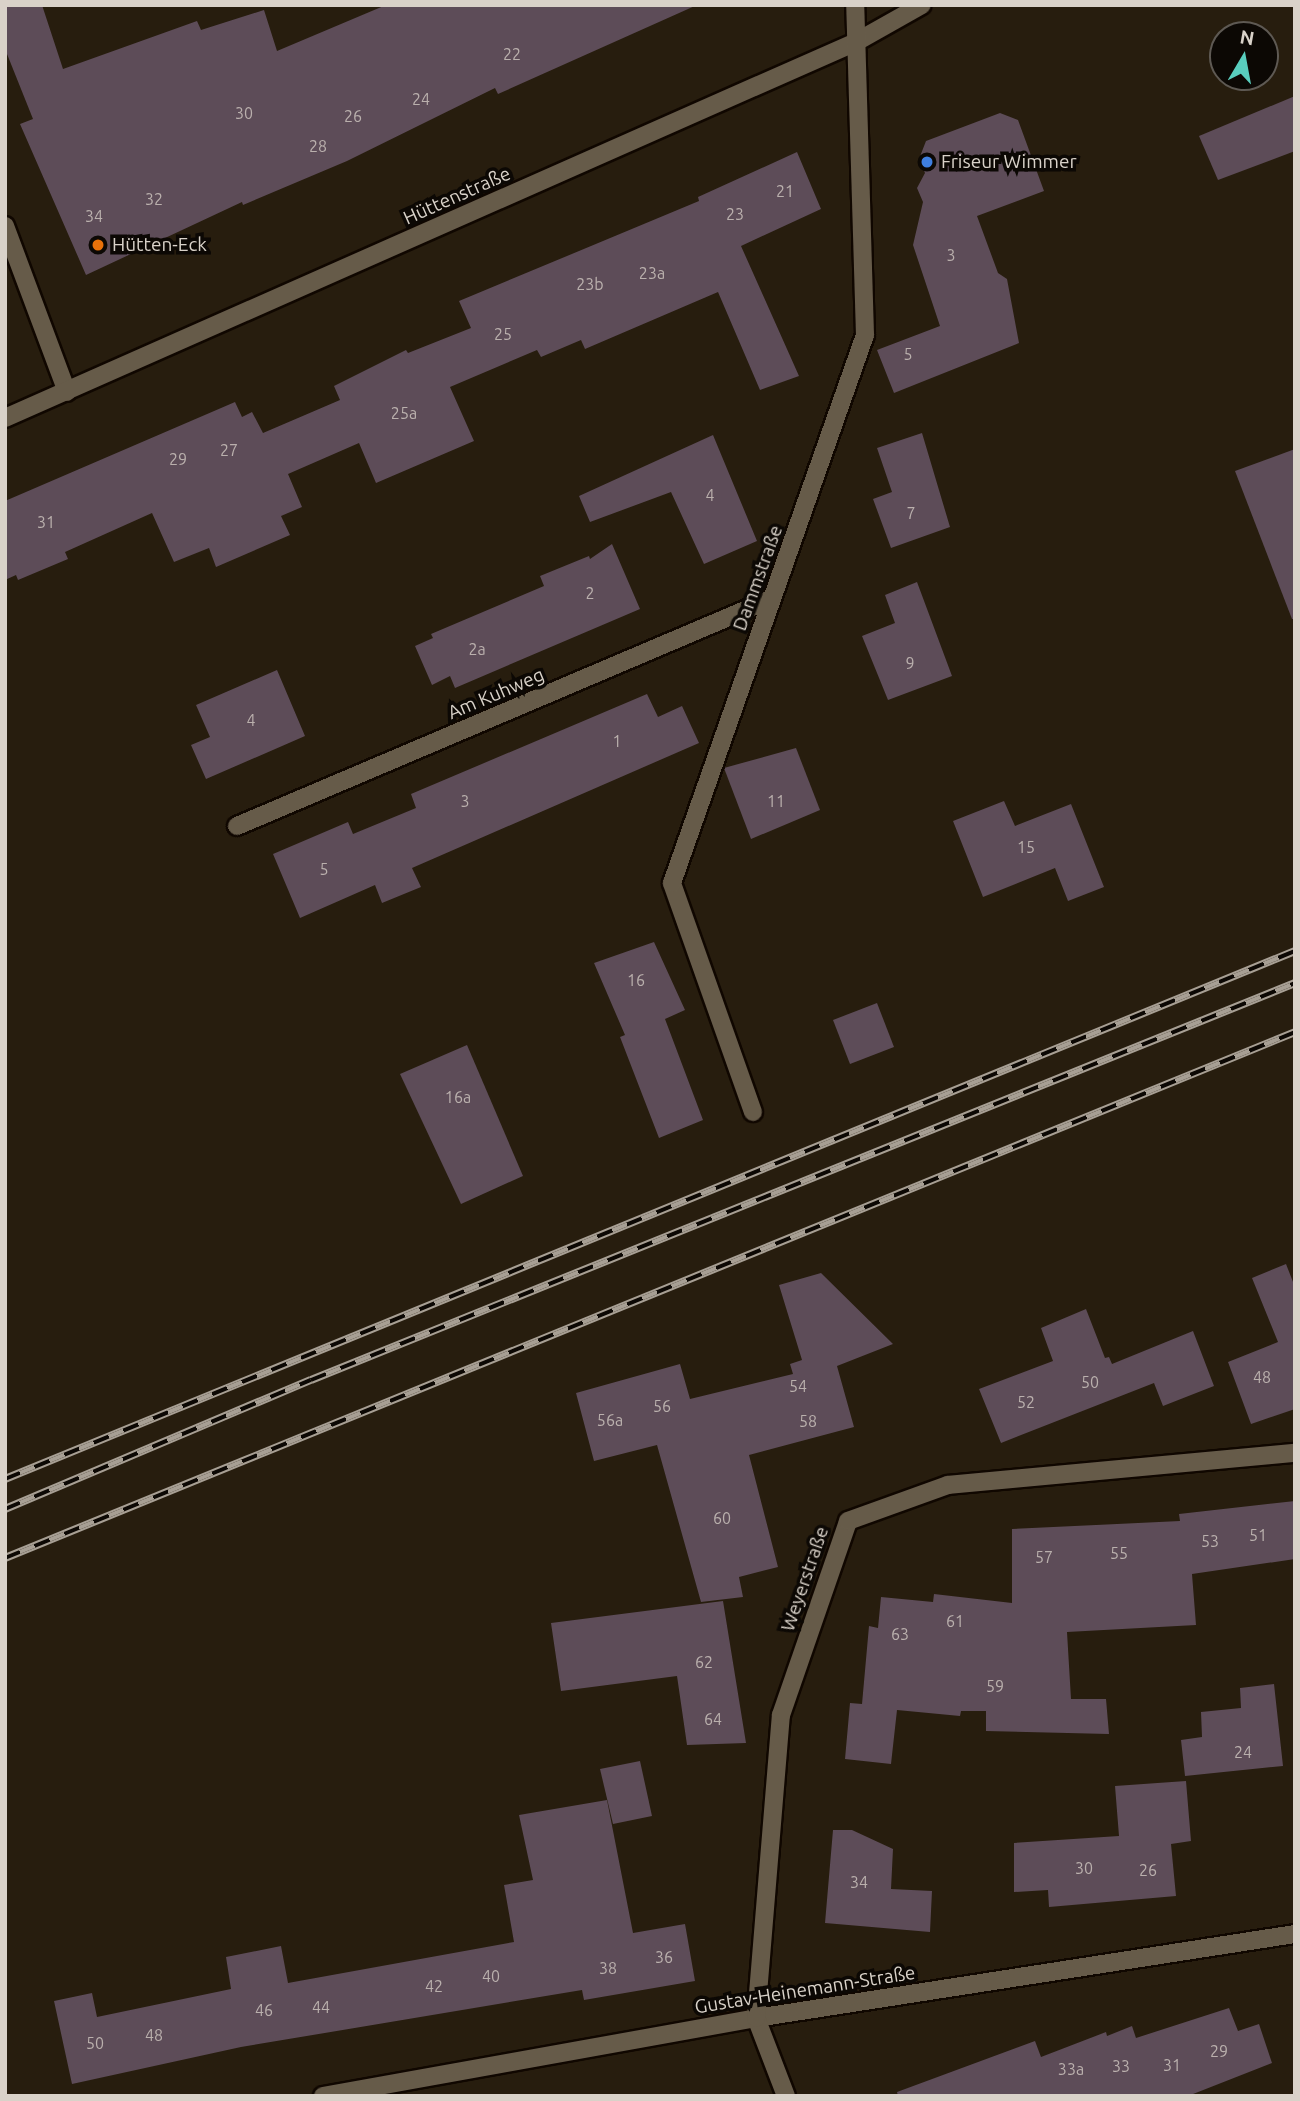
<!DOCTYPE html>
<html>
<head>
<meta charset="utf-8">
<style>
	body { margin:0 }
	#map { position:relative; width:1300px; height:2101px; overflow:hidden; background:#271d0e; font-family:Ubuntu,sans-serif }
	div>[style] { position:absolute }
	.building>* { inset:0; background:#5d4c58 }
	.roads { filter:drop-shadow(2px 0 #100700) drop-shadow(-2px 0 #100700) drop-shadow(0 2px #100700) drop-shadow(0 -2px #100700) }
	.minor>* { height:18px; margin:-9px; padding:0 9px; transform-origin:9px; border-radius:9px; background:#665b49 }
	.rail>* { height:8px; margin-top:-4px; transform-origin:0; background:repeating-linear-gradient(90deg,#0c0804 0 16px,#a79f94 0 32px); box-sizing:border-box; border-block:2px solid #a79f94 }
	.dots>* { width:19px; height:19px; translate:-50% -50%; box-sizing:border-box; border:4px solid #0c0804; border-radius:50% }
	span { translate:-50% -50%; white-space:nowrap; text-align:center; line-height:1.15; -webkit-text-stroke:7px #0c0804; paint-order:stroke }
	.number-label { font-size:16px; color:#bab0ad }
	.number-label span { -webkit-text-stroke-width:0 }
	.poi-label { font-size:19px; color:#d9d2c9 }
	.left { translate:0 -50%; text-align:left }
	.street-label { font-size:19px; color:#d9d2c9 }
	.frame { position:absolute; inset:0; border:7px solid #d9d2c9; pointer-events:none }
	.north { position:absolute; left:1209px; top:21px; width:70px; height:70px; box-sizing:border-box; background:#0c0804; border:2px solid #5e5953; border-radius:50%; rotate:10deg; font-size:19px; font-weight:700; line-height:28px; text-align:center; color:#d9d2c9 }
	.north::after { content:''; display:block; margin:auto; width:24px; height:32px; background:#59cebe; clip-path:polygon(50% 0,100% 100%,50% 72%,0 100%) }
</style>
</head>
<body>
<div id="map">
	<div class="building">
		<div style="clip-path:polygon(5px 5px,42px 5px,63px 69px,197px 21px,201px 30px,264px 10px,277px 51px,386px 5px,697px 5px,498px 94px,495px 88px,347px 161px,243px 205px,242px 202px,86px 275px,20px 124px,33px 119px,5px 49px)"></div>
		<div style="clip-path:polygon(1295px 96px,1295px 151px,1218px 180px,1199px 136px)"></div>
		<div style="clip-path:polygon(1000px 113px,1018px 120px,1044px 191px,977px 216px,998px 273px,1007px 279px,1019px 343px,894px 393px,877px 350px,940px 326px,913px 245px,923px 202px,917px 188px,925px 173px,919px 159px,926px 141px)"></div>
		<div style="clip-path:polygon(797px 152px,821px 209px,741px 246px,799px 376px,760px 390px,718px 292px,585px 349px,581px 340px,541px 357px,537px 350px,450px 387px,474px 441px,376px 483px,359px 443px,288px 474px,302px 507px,281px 516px,290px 535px,216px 567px,209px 548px,174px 562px,152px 513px,65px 552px,68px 559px,18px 580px,16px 575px,5px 580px,5px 501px,235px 402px,242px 417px,252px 412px,263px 433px,340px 400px,334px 386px,406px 350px,408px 353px,471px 328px,459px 301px,699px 201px,698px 197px)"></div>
		<div style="clip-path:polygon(922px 433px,950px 527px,891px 548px,873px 499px,892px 492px,877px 448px)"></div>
		<div style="clip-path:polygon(713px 435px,757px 541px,704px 564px,671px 492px,590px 522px,579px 496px)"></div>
		<div style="clip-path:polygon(1295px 449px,1295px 619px,1292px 619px,1235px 471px)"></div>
		<div style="clip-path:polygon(612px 544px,640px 609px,455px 688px,450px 676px,432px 685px,415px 646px,433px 638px,431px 634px,544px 586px,540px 576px,589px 556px,590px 559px)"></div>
		<div style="clip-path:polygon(917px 582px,952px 676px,888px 700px,862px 636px,895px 623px,885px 595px)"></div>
		<div style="clip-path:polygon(277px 670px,305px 736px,206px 779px,191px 745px,210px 737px,196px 705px)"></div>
		<div style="clip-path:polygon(647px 694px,658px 717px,682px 706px,699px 743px,412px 868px,421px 887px,382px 903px,375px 885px,300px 918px,273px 854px,348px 822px,353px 834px,416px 808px,411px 794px)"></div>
		<div style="clip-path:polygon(796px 748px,820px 810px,751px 839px,724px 768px)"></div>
		<div style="clip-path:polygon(1004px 801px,1015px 826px,1071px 804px,1104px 887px,1068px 901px,1055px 868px,983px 897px,953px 821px)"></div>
		<div style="clip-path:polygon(654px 942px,685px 1010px,665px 1019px,703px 1120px,659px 1138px,620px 1037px,625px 1035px,594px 963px)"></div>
		<div style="clip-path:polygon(877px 1003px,894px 1047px,850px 1064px,833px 1020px)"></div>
		<div style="clip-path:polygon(467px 1045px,523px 1176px,461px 1204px,400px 1074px)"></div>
		<div style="clip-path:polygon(1286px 1264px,1295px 1287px,1295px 1409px,1251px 1424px,1228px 1362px,1278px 1342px,1252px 1278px)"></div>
		<div style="clip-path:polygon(821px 1273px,893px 1344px,837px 1366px,854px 1427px,749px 1455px,778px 1567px,739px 1577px,743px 1597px,701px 1602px,657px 1445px,594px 1461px,576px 1393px,680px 1364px,690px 1399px,793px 1374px,790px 1364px,802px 1360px,779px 1285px)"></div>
		<div style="clip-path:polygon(1086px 1309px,1105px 1358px,1109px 1357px,1112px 1364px,1193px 1331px,1214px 1386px,1163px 1406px,1154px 1383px,1001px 1443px,979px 1389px,1053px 1361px,1041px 1328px)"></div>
		<div style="clip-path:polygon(1295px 1501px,1295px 1559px,1192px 1574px,1196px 1625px,1067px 1632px,1071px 1699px,1106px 1699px,1109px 1734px,986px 1731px,986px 1711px,961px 1711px,960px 1716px,897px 1710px,891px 1764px,845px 1759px,850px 1703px,862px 1704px,869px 1626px,878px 1628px,881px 1597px,933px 1602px,934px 1594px,1012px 1603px,1012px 1529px,1180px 1521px,1179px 1514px)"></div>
		<div style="clip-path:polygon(723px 1601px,746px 1743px,687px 1745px,677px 1676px,561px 1691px,551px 1623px)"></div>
		<div style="clip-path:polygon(1274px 1684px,1283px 1766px,1185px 1776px,1181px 1740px,1202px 1737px,1201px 1712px,1241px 1708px,1240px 1688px)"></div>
		<div style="clip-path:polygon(640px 1761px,652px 1816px,613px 1824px,600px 1769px)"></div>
		<div style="clip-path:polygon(1186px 1781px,1191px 1841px,1171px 1844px,1176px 1896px,1049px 1907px,1048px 1890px,1014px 1892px,1014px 1843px,1119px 1836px,1115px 1786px)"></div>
		<div style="clip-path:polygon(607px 1800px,633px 1933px,685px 1924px,695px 1981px,584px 2000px,582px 1990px,241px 2047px,72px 2084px,54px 2001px,92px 1993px,97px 2017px,231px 1989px,226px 1957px,281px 1946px,288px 1983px,514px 1942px,504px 1885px,533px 1880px,519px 1815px)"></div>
		<div style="clip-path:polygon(833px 1830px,852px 1830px,893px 1849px,891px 1889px,932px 1891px,930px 1932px,825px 1923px)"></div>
		<div style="clip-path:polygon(1229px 2008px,1238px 2031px,1259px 2024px,1272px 2063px,1188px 2096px,898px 2096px,897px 2092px,1035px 2041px,1041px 2057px,1106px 2032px,1107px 2036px,1132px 2026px,1136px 2038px)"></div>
	</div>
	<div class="roads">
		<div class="minor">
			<div style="left:5px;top:226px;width:177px;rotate:69.5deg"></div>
			<div style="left:5px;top:418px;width:933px;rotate:-23.84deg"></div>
			<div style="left:858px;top:41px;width:73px;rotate:-29.4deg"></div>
			<div style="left:237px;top:826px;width:580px;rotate:-23.03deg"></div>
			<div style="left:753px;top:1112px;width:243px;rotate:-109.5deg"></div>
			<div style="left:672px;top:883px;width:581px;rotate:-70.6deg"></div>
			<div style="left:865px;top:335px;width:330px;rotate:-91.7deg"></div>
			<div style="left:323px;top:2096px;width:440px;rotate:-10.2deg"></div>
			<div style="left:756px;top:2018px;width:546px;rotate:-8.86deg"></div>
			<div style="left:786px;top:2096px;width:84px;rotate:-111deg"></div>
			<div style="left:756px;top:2018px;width:304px;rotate:-85.3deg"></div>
			<div style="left:781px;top:1715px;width:205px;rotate:-70.9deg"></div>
			<div style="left:848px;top:1521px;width:106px;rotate:-19.8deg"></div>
			<div style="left:948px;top:1485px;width:348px;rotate:-5.3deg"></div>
		</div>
	</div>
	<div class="rail">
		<div style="left:5px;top:1479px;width:1394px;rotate:-22.26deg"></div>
		<div style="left:5px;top:1509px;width:332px;rotate:-22.9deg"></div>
		<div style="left:311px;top:1380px;width:1061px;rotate:-21.97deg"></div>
		<div style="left:5px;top:1558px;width:1393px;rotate:-22.18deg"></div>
	</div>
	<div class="dots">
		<div style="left:927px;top:162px;background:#3f7fe0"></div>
		<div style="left:98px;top:245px;background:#e8710a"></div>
	</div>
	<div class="number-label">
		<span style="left:512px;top:54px">22</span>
		<span style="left:421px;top:99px">24</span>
		<span style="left:244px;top:113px">30</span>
		<span style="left:353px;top:116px">26</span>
		<span style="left:318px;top:146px">28</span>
		<span style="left:785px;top:191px">21</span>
		<span style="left:154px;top:199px">32</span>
		<span style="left:735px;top:214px">23</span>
		<span style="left:94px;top:216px">34</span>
		<span style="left:951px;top:255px">3</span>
		<span style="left:652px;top:273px">23a</span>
		<span style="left:590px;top:284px">23b</span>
		<span style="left:503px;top:334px">25</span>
		<span style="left:908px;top:354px">5</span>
		<span style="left:404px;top:413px">25a</span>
		<span style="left:229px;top:450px">27</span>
		<span style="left:178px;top:459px">29</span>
		<span style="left:710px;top:495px">4</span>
		<span style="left:911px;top:513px">7</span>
		<span style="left:46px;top:522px">31</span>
		<span style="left:590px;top:593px">2</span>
		<span style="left:477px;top:649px">2a</span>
		<span style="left:910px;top:663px">9</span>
		<span style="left:251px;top:720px">4</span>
		<span style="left:617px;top:741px">1</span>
		<span style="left:465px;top:801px">3</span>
		<span style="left:776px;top:801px">11</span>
		<span style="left:1026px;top:847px">15</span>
		<span style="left:324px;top:869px">5</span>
		<span style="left:636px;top:980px">16</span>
		<span style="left:458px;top:1097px">16a</span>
		<span style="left:1262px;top:1377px">48</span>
		<span style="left:1090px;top:1382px">50</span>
		<span style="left:798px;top:1386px">54</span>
		<span style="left:1026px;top:1402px">52</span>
		<span style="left:662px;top:1406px">56</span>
		<span style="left:610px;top:1420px">56a</span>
		<span style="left:808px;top:1421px">58</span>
		<span style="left:722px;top:1518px">60</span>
		<span style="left:1258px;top:1535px">51</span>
		<span style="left:1210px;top:1541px">53</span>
		<span style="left:1119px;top:1553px">55</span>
		<span style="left:1044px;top:1557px">57</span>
		<span style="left:955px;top:1621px">61</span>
		<span style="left:900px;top:1634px">63</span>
		<span style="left:704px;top:1662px">62</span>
		<span style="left:995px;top:1686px">59</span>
		<span style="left:713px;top:1719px">64</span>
		<span style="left:1243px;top:1752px">24</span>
		<span style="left:1084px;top:1868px">30</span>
		<span style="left:1148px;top:1870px">26</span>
		<span style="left:859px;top:1882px">34</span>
		<span style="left:664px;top:1957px">36</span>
		<span style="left:608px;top:1968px">38</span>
		<span style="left:491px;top:1976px">40</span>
		<span style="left:434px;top:1986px">42</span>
		<span style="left:321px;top:2007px">44</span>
		<span style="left:264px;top:2010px">46</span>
		<span style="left:154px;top:2035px">48</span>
		<span style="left:95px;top:2043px">50</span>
		<span style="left:1219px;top:2051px">29</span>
		<span style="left:1172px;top:2065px">31</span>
		<span style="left:1121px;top:2066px">33</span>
		<span style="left:1071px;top:2069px">33a</span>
	</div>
	<div class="poi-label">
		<span class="left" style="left:941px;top:162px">Friseur Wimmer</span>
		<span class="left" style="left:112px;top:245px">Hütten-Eck</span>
	</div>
	<div class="street-label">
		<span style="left:457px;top:196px;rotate:-24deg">Hüttenstraße</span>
		<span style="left:758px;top:578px;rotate:-70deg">Dammstraße</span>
		<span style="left:496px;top:694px;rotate:-23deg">Am Kuhweg</span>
		<span style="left:805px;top:1579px;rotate:-71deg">Weyerstraße</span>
		<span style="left:805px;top:1990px;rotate:-9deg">Gustav-Heinemann-Straße</span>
	</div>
	<div class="frame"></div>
	<div class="north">N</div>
</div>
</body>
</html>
